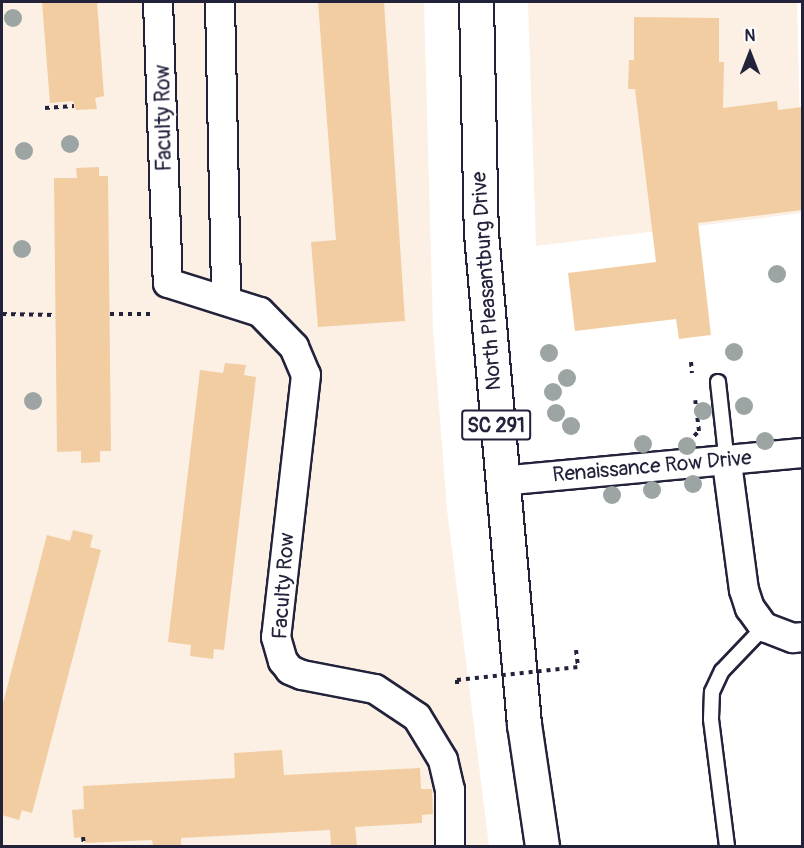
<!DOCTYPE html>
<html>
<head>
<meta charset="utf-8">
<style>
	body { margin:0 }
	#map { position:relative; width:804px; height:848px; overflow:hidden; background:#fff; font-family:Pangolin,sans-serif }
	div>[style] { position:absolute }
	.built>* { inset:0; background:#fbf0e3 }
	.building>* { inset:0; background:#f2cda2 }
	.path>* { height:4px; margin-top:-2px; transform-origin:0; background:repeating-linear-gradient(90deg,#22223b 0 4.5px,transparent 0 9px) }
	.roads { filter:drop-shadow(2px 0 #22223b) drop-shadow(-2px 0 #22223b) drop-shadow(0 2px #22223b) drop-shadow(0 -2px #22223b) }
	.lane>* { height:14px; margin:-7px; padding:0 7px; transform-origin:7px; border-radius:7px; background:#fff }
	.street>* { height:28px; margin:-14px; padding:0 14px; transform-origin:14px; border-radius:14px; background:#fff }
	.primary>* { height:33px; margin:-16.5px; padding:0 16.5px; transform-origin:16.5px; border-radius:16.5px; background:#fff }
	.path-bridge>* { height:4px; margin-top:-2px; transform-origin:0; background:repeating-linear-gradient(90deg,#22223b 0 4.5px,transparent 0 9px) }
	.trees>* { width:18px; height:18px; margin:-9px; border-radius:50%; background:#9da5a4 }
	span { translate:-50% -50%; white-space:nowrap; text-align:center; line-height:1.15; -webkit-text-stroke:4.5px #fff; paint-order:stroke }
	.shield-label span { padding:2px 4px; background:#fff; border:2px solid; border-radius:4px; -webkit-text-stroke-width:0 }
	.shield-label { font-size:20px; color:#22223b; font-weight:700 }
	.street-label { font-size:21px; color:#22223b }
	.frame { position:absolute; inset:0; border:3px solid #22223b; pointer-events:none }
	.north { position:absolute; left:720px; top:24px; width:60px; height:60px; -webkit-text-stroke:4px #fff; paint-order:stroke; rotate:0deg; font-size:16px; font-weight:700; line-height:24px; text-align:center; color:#22223b }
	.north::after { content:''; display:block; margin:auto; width:21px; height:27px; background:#22223b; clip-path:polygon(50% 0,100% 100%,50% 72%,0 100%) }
</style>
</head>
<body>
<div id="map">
	<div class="built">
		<div style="clip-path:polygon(2px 2px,424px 2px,433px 329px,447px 509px,489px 846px,2px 846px)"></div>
		<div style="clip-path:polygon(528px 2px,797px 2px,802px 213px,536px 246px)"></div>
	</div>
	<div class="building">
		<div style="clip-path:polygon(42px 2px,97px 2px,104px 96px,95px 98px,97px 109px,76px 110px,73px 101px,50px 103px)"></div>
		<div style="clip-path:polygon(318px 2px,384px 2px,405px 321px,318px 327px,311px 242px,336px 240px)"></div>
		<div style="clip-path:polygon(634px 17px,719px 18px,719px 62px,724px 62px,723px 108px,777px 101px,778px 110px,802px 107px,802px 210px,698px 223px,711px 335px,679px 339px,676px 319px,575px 331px,568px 273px,656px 262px,635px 89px,628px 89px,629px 60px,634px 60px)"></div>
		<div style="clip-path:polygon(99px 167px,99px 176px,108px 176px,111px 451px,100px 451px,100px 462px,81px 463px,81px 451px,57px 452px,54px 178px,77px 178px,76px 168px)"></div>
		<div style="clip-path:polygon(225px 363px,246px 365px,244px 375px,256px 377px,224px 650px,214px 649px,213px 659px,190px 656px,191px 645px,168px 642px,200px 370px,223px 373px)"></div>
		<div style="clip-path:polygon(73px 530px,93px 535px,90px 547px,101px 550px,32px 813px,22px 810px,19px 820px,2px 815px,2px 707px,47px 535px,70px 541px)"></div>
		<div style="clip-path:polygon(282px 750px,284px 775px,420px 768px,421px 789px,432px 789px,433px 814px,422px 815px,422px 823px,355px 827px,357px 846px,331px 846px,330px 830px,181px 838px,181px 846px,153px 846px,152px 840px,85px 843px,84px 837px,74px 838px,72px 810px,84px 809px,83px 786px,235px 778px,234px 753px)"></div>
	</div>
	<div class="path">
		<div style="left:45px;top:108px;width:29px;rotate:-4deg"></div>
		<div style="left:2px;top:314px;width:54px;rotate:1.1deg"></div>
		<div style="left:110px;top:314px;width:43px"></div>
		<div style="left:691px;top:362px;width:11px;rotate:85deg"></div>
		<div style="left:694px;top:436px;width:7px;rotate:-45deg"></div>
		<div style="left:699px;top:431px;width:31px;rotate:-97deg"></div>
		<div style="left:576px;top:650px;width:17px;rotate:83deg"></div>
		<div style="left:457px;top:680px;width:9px;rotate:90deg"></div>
		<div style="left:83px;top:837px;width:8px;rotate:83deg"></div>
	</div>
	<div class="roads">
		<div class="lane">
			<div style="left:718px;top:382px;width:81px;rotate:83.7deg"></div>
			<div style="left:727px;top:846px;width:128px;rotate:-97.2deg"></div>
			<div style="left:711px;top:719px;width:27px;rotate:-88deg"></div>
			<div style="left:712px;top:692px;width:23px;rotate:-65deg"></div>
			<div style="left:722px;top:671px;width:61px;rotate:-46.3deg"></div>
		</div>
		<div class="street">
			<div style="left:158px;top:2px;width:281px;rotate:88deg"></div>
			<div style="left:168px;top:283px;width:96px;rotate:17.5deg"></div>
			<div style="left:260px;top:312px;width:49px;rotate:45.8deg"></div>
			<div style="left:294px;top:347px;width:30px;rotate:67deg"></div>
			<div style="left:306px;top:375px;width:264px;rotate:96.5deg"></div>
			<div style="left:276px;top:637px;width:25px;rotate:74deg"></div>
			<div style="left:283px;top:661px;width:11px;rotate:52deg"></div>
			<div style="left:290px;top:670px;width:13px;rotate:23deg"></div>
			<div style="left:302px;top:675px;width:74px;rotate:10.9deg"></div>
			<div style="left:375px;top:689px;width:50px;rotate:33.7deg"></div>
			<div style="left:417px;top:717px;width:50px;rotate:58.8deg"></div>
			<div style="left:443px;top:760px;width:31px;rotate:77deg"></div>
			<div style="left:450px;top:790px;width:56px;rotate:90deg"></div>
			<div style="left:220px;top:2px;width:296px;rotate:88.8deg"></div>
			<div style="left:727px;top:463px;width:128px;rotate:82.4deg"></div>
			<div style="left:744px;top:590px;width:19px;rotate:72deg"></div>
			<div style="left:750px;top:608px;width:24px;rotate:54deg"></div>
			<div style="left:764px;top:627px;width:31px;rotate:21deg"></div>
			<div style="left:793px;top:638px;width:9px;rotate:-6deg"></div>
			<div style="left:501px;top:481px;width:302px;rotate:-5.3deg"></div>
		</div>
		<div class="primary">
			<div style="left:476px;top:2px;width:231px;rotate:88.8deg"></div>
			<div style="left:481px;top:233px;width:493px;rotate:85deg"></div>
			<div style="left:524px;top:724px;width:123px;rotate:81.6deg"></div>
		</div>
	</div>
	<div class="path-bridge">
		<div style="left:457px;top:680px;width:122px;rotate:-6.1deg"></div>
	</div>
	<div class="trees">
		<div style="left:13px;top:18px"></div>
		<div style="left:70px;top:144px"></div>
		<div style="left:24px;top:151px"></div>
		<div style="left:22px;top:249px"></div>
		<div style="left:777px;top:274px"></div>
		<div style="left:734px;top:352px"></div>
		<div style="left:549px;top:353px"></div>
		<div style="left:567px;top:378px"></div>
		<div style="left:553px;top:392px"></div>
		<div style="left:33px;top:401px"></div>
		<div style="left:744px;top:406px"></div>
		<div style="left:703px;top:411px"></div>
		<div style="left:556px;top:413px"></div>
		<div style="left:571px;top:426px"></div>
		<div style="left:765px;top:441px"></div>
		<div style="left:643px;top:444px"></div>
		<div style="left:687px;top:446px"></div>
		<div style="left:693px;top:484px"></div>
		<div style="left:652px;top:490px"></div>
		<div style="left:612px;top:495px"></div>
	</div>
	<div class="shield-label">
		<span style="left:496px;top:425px">SC 291</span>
	</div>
	<div class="street-label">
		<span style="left:164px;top:118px;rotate:-91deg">Faculty Row</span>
		<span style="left:487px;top:281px;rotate:-94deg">North Pleasantburg Drive</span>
		<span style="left:652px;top:467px;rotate:-5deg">Renaissance Row Drive</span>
		<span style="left:284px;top:586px;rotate:-86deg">Faculty Row</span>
	</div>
	<div class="frame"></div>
	<div class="north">N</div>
</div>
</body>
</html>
